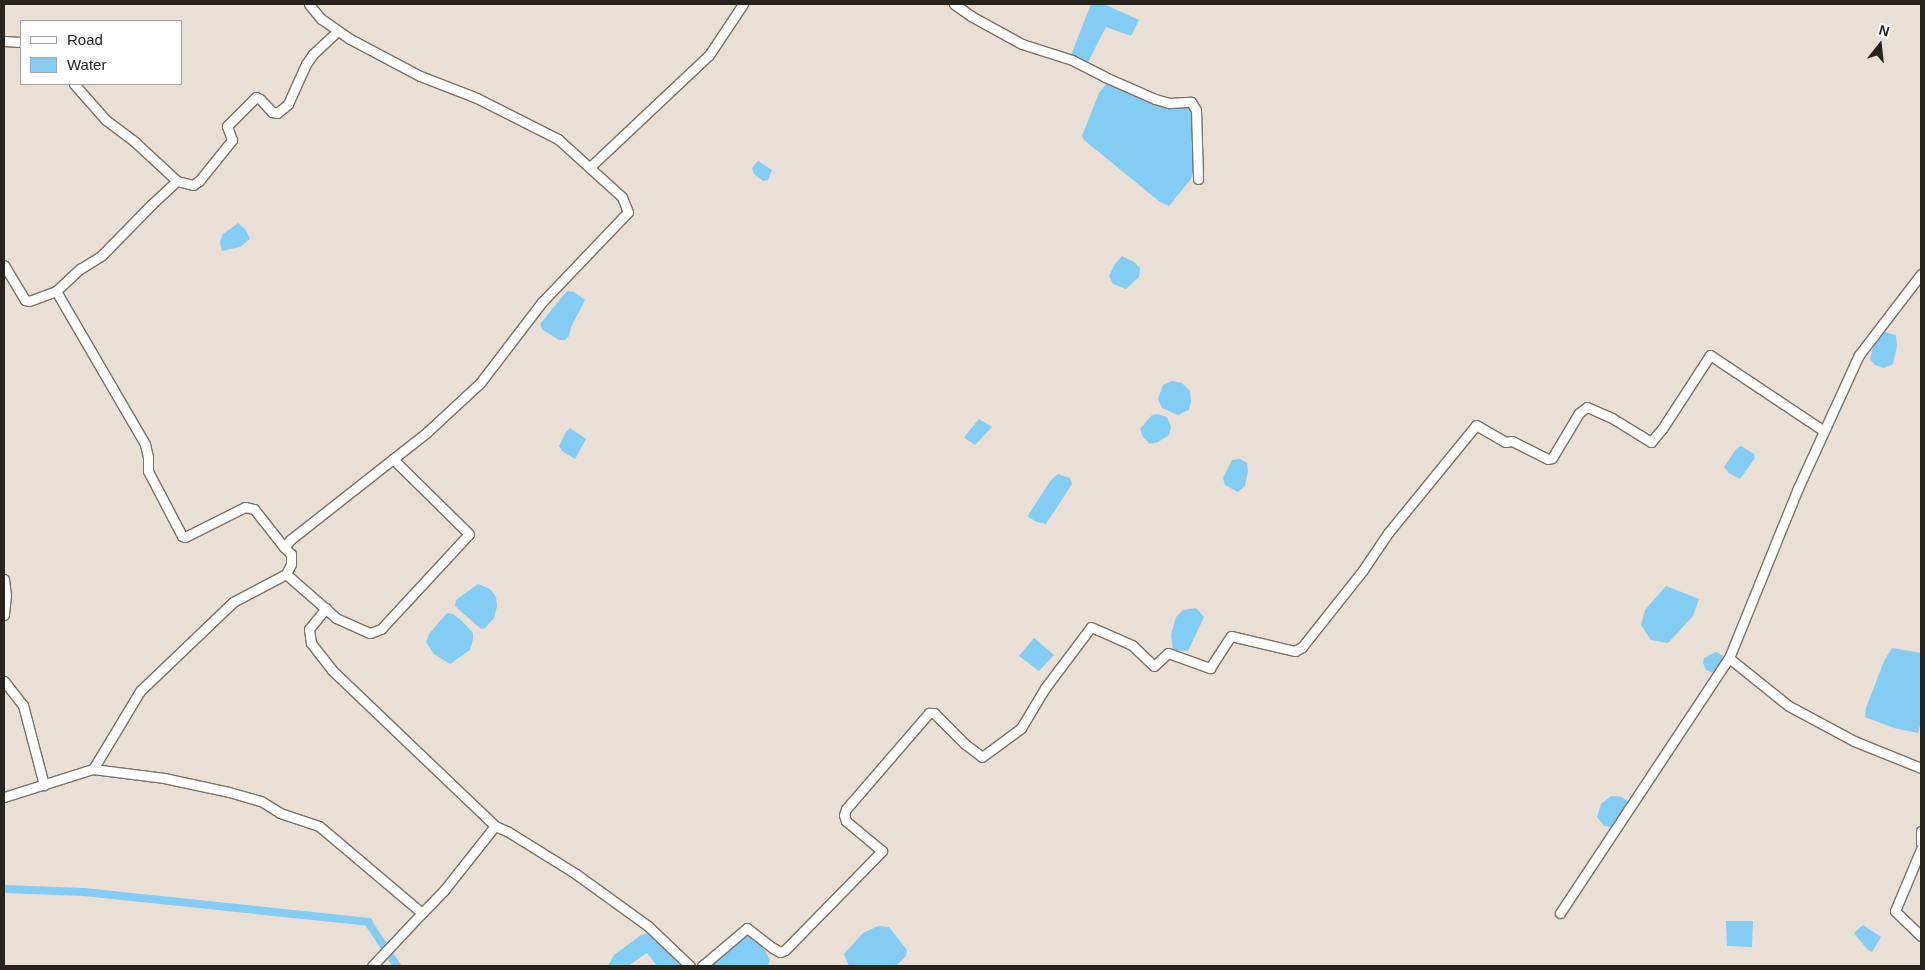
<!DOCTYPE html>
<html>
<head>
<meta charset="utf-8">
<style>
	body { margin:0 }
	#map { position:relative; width:1925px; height:970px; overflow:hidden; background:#e9dfd4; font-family:Arial,sans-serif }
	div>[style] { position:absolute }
	.water>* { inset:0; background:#83ccf3 }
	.canal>* { height:8px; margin:-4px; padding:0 4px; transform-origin:4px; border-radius:4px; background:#83ccf3 }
	.roads { filter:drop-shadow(1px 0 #7c7269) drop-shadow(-1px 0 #7c7269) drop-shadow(0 1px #7c7269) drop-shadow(0 -1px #7c7269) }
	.street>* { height:9px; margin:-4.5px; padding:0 4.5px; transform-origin:4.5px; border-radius:4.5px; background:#fff }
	span { translate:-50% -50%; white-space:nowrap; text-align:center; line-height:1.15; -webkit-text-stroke:5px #fff; paint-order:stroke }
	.frame { position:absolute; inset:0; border:5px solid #27231f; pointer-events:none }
	.legend { position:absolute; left:20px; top:20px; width:162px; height:65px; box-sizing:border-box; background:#fff; border:1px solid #a9a7a5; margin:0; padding:6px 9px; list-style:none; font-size:15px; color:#27231f }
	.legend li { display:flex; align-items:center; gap:10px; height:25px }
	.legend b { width:25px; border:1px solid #a9a7a5 }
	.north { position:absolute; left:1855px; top:20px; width:50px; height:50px; -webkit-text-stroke:4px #fff; paint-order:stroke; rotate:16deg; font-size:14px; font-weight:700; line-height:20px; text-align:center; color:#27231f }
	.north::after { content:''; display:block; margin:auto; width:18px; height:22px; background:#27231f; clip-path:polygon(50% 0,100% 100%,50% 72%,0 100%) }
</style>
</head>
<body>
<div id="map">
	<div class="water">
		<div style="clip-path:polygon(1091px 4px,1104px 4px,1139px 20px,1131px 36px,1106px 27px,1087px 64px,1071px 55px)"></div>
		<div style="clip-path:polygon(1107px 83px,1160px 105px,1185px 106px,1192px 110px,1194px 169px,1191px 179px,1169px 206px,1160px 202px,1084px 140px,1082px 136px,1099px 93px)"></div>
		<div style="clip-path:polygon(758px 161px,772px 170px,768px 180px,763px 181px,754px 174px,752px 168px)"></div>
		<div style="clip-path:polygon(238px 223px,246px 230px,250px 239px,240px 247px,222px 251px,220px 242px,223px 234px)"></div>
		<div style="clip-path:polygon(1122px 256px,1134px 262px,1140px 268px,1139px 277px,1126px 289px,1113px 284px,1109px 276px,1115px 264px)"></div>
		<div style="clip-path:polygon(567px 291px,574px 292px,585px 300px,571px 327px,569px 336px,565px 340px,559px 340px,543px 330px,540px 324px)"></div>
		<div style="clip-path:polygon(1881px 331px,1896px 335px,1897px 346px,1893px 364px,1884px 368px,1875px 365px,1870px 359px,1875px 341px)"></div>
		<div style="clip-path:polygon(1172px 381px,1182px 383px,1190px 391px,1191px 401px,1189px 410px,1178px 415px,1162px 408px,1158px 399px,1163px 385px)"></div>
		<div style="clip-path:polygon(1157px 414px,1167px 417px,1171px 427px,1169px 435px,1158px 442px,1150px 444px,1143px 437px,1140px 429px,1152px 415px)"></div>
		<div style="clip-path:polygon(979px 419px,992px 427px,975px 445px,965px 438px,965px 436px)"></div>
		<div style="clip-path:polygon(570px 428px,586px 439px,575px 459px,562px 451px,559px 446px,566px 432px)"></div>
		<div style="clip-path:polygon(1741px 446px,1754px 454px,1755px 458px,1740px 479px,1729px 473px,1724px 467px,1737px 448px)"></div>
		<div style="clip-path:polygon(1240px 459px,1247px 463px,1248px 471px,1245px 486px,1238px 492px,1225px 485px,1223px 478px,1232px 460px)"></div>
		<div style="clip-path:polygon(1058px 474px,1070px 478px,1072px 484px,1046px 524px,1037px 522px,1028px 517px,1029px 514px,1051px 480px)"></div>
		<div style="clip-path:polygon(478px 584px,490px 589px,496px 597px,497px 606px,494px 618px,485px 628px,481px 629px,455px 606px,456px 600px)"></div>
		<div style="clip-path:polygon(1666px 586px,1699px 599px,1693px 616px,1668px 643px,1651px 640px,1641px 625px,1645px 610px)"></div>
		<div style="clip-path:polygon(1196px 608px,1204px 617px,1188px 651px,1173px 650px,1171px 635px,1176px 617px,1183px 610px)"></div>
		<div style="clip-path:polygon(447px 613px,453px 614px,462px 621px,473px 633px,473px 639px,470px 650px,450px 664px,434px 654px,426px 642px,429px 634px)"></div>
		<div style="clip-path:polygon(1034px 638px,1054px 655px,1039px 671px,1019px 656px)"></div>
		<div style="clip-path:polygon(1892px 648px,1921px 653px,1921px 722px,1918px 733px,1894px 728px,1865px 717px,1866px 708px,1884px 661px)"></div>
		<div style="clip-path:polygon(1716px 652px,1725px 657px,1715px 674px,1706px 670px,1703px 663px,1704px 658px)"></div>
		<div style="clip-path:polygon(1611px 796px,1622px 797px,1629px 802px,1611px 827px,1604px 826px,1597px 817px,1601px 804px)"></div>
		<div style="clip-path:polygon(1726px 921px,1753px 921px,1752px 947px,1727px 946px)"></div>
		<div style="clip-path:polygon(1863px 925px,1881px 937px,1872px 952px,1867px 949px,1854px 933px)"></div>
		<div style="clip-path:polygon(878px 926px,889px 927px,907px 950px,906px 956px,896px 966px,849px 966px,844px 954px,863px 933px)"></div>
		<div style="clip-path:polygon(648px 933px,657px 937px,684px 966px,657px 966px,647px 953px,628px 966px,608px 966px,614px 955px,641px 935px)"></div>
		<div style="clip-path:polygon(745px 936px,752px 937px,764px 949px,770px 960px,768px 966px,709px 966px)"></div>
	</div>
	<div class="canal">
		<div style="left:4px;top:889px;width:80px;rotate:2.1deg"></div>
		<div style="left:84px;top:892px;width:286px;rotate:6deg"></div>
		<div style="left:368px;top:922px;width:53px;rotate:56.6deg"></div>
	</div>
	<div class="roads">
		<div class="street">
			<div style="left:954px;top:4px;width:21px;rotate:35deg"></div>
			<div style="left:971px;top:16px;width:58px;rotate:28.8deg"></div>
			<div style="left:1022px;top:44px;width:52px;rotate:17.7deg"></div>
			<div style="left:1072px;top:60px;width:37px;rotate:27deg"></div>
			<div style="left:1105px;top:77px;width:55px;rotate:23.7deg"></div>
			<div style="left:1155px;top:99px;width:15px;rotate:16deg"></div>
			<div style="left:1169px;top:103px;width:22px;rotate:-3deg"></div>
			<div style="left:1191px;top:102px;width:9px;rotate:58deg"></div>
			<div style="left:1196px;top:110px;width:69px;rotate:88.3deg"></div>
			<div style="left:4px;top:41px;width:17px;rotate:3deg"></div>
			<div style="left:74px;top:84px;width:48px;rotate:48.4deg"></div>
			<div style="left:106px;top:120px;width:38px;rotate:37deg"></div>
			<div style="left:136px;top:143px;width:56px;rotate:42.8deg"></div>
			<div style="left:590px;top:167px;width:163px;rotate:-43.3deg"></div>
			<div style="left:709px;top:55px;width:61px;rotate:-56.3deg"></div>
			<div style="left:4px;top:265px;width:41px;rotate:59deg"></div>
			<div style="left:25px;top:300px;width:4px;rotate:14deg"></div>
			<div style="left:29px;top:301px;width:29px;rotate:-20deg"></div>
			<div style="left:56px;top:291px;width:177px;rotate:59.8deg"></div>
			<div style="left:145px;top:444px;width:13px;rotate:77deg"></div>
			<div style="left:148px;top:457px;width:14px;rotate:90deg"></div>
			<div style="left:148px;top:471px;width:73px;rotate:62.4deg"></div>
			<div style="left:182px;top:536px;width:3px;rotate:18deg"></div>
			<div style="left:185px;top:537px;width:67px;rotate:-26.6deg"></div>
			<div style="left:245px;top:507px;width:9px;rotate:13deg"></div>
			<div style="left:254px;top:509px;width:48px;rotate:51.7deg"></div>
			<div style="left:56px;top:291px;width:33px;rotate:-43deg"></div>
			<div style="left:80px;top:269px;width:26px;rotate:-32deg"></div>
			<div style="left:102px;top:255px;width:71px;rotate:-45.6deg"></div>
			<div style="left:152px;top:204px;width:34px;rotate:-43deg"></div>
			<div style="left:177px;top:181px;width:16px;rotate:14deg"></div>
			<div style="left:193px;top:185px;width:7px;rotate:-34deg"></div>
			<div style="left:199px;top:181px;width:53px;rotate:-51.2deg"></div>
			<div style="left:232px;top:140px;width:15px;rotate:-110deg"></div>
			<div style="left:227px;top:126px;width:41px;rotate:-45deg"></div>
			<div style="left:256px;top:97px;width:4px;rotate:27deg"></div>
			<div style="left:260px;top:99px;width:18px;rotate:47deg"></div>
			<div style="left:272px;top:112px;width:5px;rotate:11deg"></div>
			<div style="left:277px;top:113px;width:14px;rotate:-39deg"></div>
			<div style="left:288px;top:104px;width:44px;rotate:-65.8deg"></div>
			<div style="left:306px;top:64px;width:12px;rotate:-55deg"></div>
			<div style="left:313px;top:54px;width:34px;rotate:-43deg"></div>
			<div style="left:286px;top:574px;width:67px;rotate:41.3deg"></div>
			<div style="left:336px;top:618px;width:37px;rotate:24deg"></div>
			<div style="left:370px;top:633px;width:12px;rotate:-20deg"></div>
			<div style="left:381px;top:629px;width:129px;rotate:-47.2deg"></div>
			<div style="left:469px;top:534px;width:107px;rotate:-135.4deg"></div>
			<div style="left:4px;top:579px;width:16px;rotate:83deg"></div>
			<div style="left:6px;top:595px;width:20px;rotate:96deg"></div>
			<div style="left:326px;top:608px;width:27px;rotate:129deg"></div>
			<div style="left:309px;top:629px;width:14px;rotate:82deg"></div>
			<div style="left:311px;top:643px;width:34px;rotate:52deg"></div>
			<div style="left:332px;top:670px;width:226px;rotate:43.7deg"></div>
			<div style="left:1729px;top:658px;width:77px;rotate:38.7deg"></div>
			<div style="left:1789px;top:706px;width:74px;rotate:28.3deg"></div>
			<div style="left:1854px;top:741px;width:72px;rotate:21.9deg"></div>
			<div style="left:4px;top:681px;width:31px;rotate:52deg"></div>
			<div style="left:23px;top:705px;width:83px;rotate:75.3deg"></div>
			<div style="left:93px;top:769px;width:72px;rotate:7.2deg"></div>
			<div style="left:164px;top:778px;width:66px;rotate:12.2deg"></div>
			<div style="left:229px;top:792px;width:33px;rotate:16deg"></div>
			<div style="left:261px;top:801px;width:22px;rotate:32deg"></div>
			<div style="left:280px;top:813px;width:41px;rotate:18.4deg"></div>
			<div style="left:319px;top:826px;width:135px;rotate:40.2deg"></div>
			<div style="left:422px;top:913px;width:73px;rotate:133.3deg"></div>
			<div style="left:4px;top:797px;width:93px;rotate:-17.5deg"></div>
			<div style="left:93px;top:769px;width:91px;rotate:-58.9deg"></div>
			<div style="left:140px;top:691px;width:129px;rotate:-43.7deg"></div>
			<div style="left:233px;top:602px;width:60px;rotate:-27.8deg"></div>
			<div style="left:286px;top:574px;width:11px;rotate:-63deg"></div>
			<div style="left:291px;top:564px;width:10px;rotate:-90deg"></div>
			<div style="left:291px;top:554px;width:10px;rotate:-135deg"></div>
			<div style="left:284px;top:547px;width:9px;rotate:-49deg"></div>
			<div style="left:290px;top:540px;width:173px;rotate:-38.2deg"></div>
			<div style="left:426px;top:433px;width:74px;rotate:-42.8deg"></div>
			<div style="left:480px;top:383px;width:102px;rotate:-52.6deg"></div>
			<div style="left:542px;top:302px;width:124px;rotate:-46.3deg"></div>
			<div style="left:628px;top:212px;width:16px;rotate:-112deg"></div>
			<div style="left:622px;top:197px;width:86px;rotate:-137.8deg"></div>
			<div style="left:558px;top:139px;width:91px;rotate:-153.2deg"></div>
			<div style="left:477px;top:98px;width:61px;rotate:-158.9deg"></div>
			<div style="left:420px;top:76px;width:79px;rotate:-152.1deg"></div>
			<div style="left:350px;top:39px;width:35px;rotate:-145deg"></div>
			<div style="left:321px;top:19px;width:19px;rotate:-129deg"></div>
			<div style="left:1921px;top:831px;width:12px;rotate:90deg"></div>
			<div style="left:1921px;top:849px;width:67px;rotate:112.8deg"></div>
			<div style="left:1895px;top:911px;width:36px;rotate:44deg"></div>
			<div style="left:422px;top:913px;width:33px;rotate:-46deg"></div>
			<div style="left:445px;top:889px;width:80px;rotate:-51.6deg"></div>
			<div style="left:495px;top:826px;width:13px;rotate:23deg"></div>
			<div style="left:507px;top:831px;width:81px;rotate:31.9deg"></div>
			<div style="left:576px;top:874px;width:89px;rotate:35.8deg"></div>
			<div style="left:648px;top:926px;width:58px;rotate:43.6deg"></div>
			<div style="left:1560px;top:913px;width:306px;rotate:-56.5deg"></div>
			<div style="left:1729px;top:658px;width:183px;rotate:-67.9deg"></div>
			<div style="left:1798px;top:488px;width:146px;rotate:-65.4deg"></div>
			<div style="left:1859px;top:355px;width:102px;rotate:-52.6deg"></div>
			<div style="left:702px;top:966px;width:59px;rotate:-40.2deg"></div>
			<div style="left:747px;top:928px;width:33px;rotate:38deg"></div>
			<div style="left:773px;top:948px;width:8px;rotate:30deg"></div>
			<div style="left:780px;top:952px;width:5px;rotate:-22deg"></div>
			<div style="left:785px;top:950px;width:139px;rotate:-45.6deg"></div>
			<div style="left:882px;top:851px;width:47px;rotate:-140.2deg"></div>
			<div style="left:846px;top:821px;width:6px;rotate:-108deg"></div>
			<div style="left:844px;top:815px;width:6px;rotate:-72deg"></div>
			<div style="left:846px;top:809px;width:127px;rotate:-49.2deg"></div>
			<div style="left:929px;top:713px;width:5px"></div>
			<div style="left:934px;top:713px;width:44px;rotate:45deg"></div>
			<div style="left:965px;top:744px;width:21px;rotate:37deg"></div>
			<div style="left:982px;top:757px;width:49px;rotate:-36.6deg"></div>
			<div style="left:1021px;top:728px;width:47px;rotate:-59deg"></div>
			<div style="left:1045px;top:688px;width:76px;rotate:-53deg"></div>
			<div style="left:1091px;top:627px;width:45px;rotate:23.7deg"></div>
			<div style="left:1132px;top:645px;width:30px;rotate:44deg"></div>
			<div style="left:1154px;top:666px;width:19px;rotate:-43deg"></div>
			<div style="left:1168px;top:653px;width:45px;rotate:19.7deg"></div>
			<div style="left:1210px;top:668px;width:38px;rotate:-57deg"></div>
			<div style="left:1231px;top:636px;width:66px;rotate:13.2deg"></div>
			<div style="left:1295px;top:651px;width:8px;rotate:-30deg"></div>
			<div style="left:1302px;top:647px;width:98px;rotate:-51.6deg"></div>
			<div style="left:1363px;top:570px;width:45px;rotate:-56deg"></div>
			<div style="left:1388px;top:533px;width:139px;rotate:-50.8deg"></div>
			<div style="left:1476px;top:425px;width:34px;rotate:30deg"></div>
			<div style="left:1505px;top:442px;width:7px;rotate:-8deg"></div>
			<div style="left:1512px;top:441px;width:40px;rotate:26.6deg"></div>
			<div style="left:1548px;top:459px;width:4px;rotate:-14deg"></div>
			<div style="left:1552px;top:458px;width:52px;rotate:-59deg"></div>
			<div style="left:1579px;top:413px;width:10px;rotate:-37deg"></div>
			<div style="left:1587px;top:407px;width:27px;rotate:24deg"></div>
			<div style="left:1612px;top:418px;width:46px;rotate:31.6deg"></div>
			<div style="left:1651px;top:442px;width:17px;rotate:-50deg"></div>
			<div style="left:1662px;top:429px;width:88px;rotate:-57deg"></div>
			<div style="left:1710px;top:355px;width:137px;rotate:33.7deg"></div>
		</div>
	</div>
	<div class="frame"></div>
	<ul class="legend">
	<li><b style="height:6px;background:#fff"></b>Road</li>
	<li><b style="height:14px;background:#83ccf3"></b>Water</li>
	</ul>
	<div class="north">N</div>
</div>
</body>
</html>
